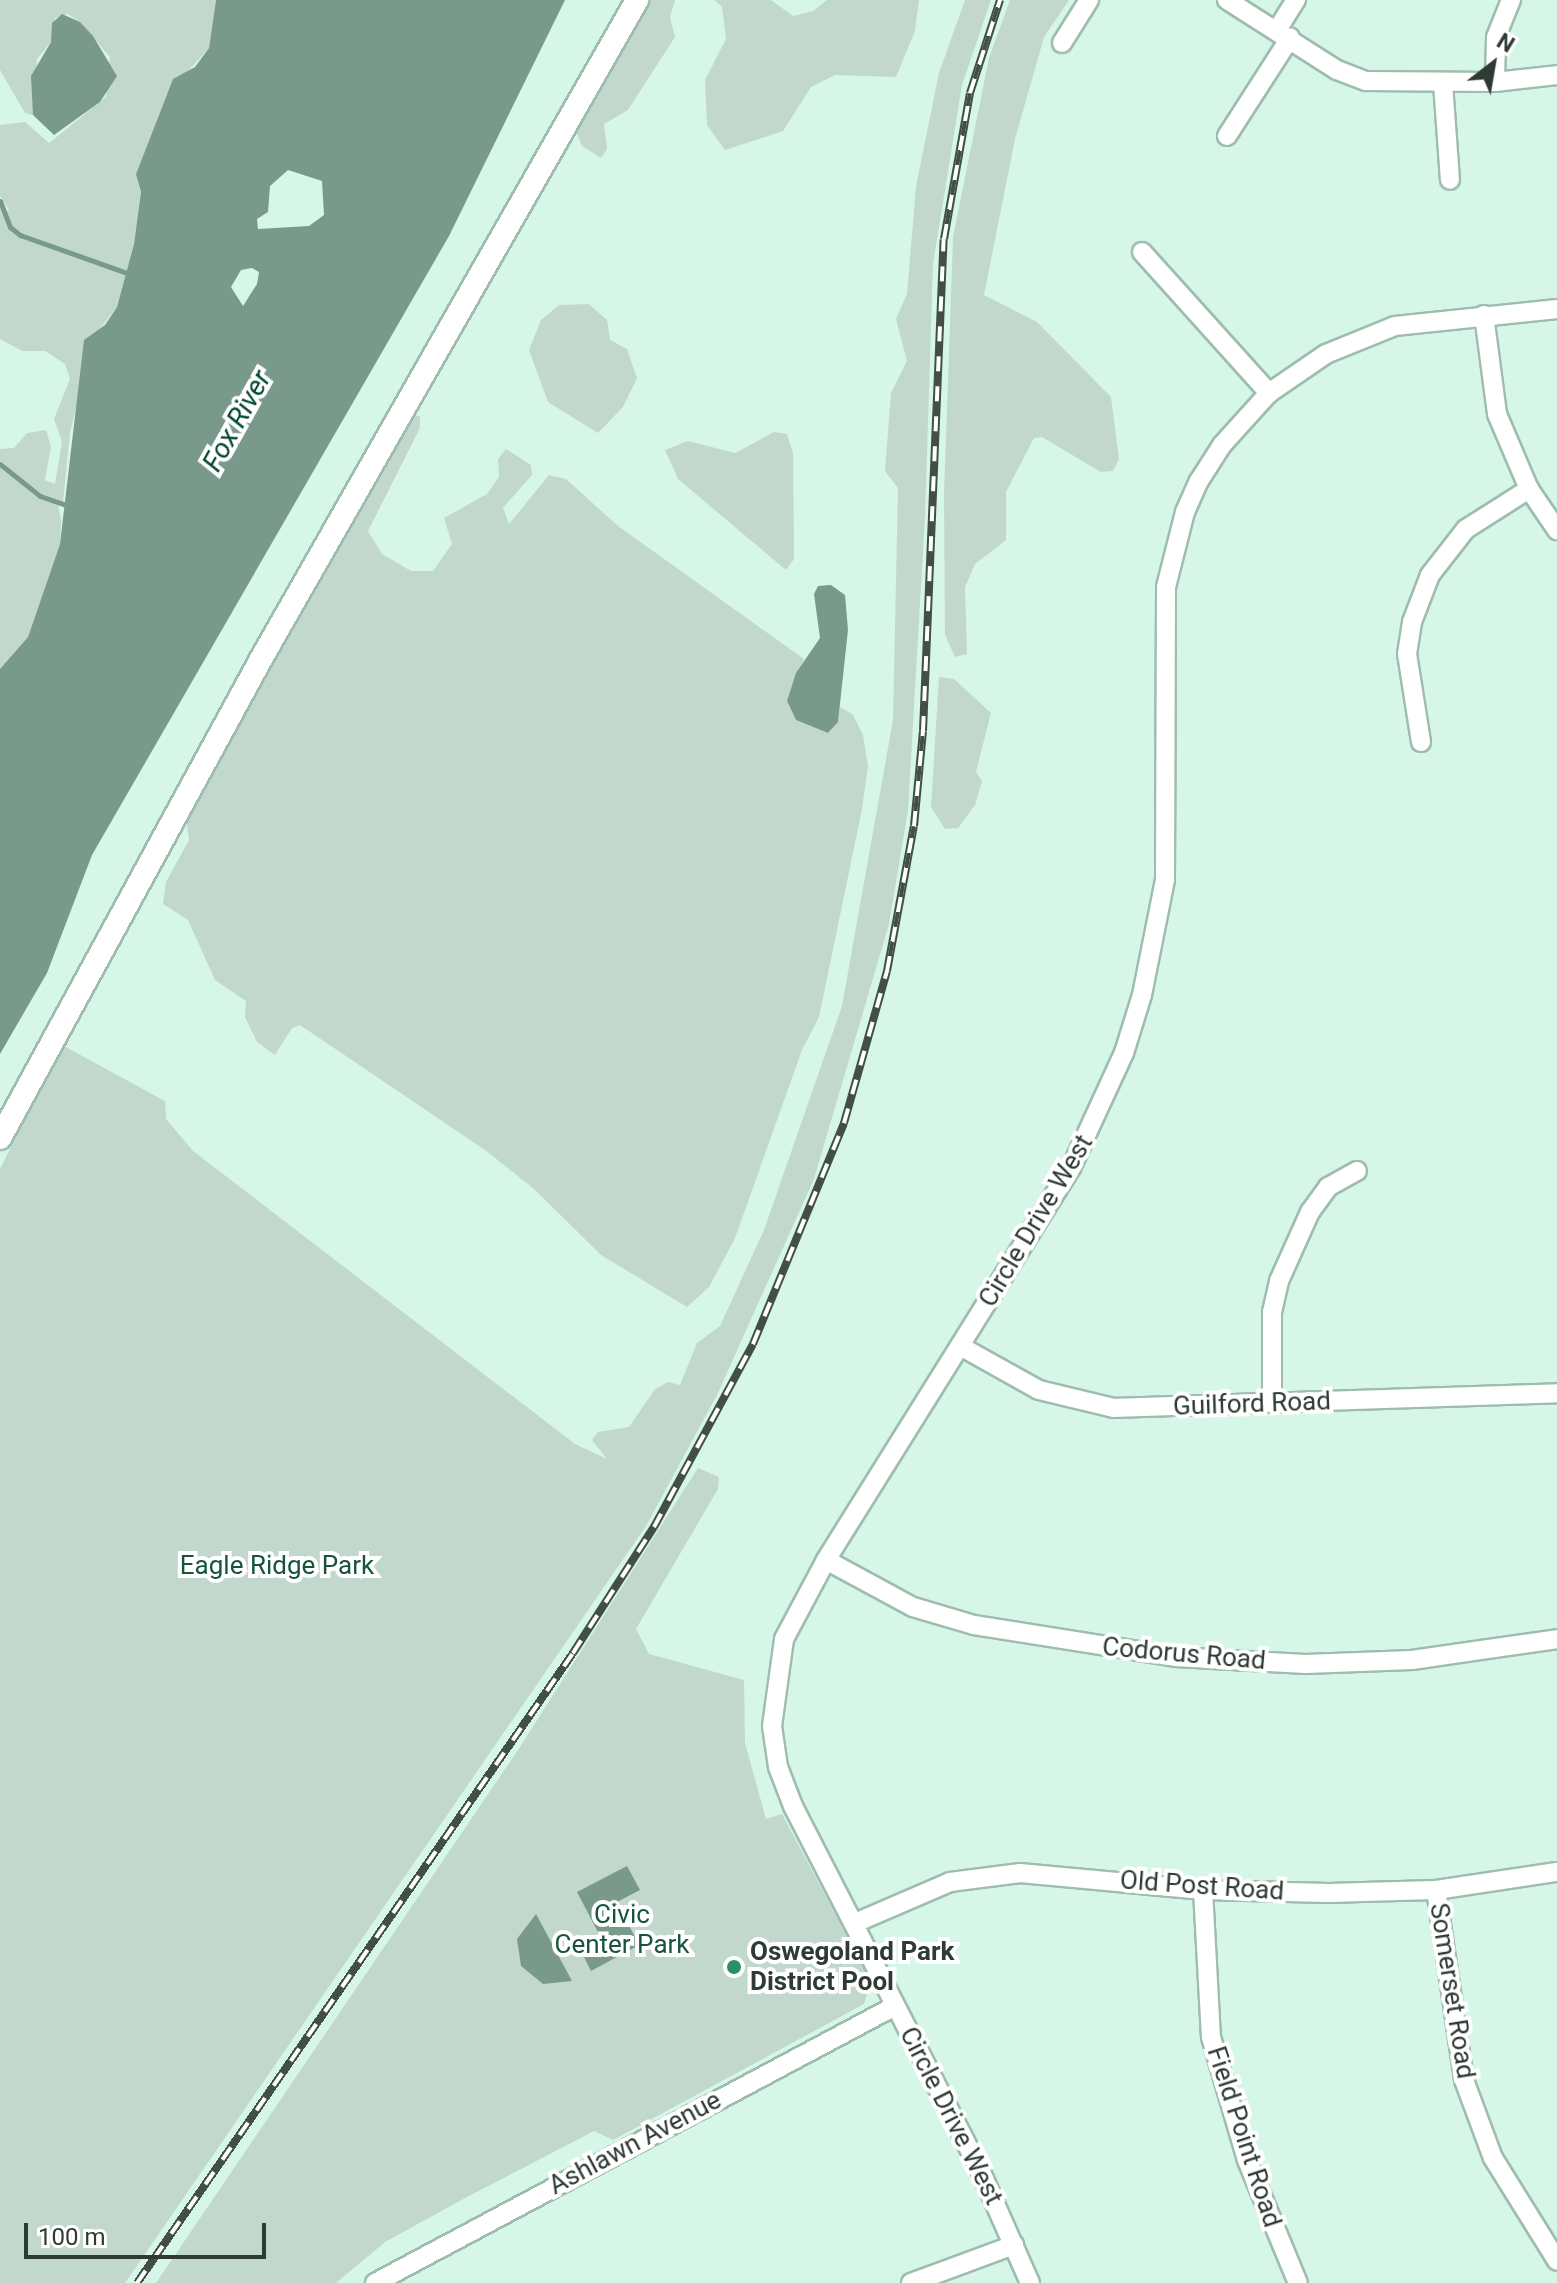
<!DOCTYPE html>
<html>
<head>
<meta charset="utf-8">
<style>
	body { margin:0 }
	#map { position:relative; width:1557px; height:2283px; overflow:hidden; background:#d6f6e7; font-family:Roboto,sans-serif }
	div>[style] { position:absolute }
	.green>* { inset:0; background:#c2d8cd }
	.water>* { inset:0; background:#799a8b }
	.stream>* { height:5px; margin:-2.5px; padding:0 2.5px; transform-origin:2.5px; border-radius:2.5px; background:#799a8b }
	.roads { filter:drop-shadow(2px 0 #9ebdae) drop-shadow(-2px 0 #9ebdae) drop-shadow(0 2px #9ebdae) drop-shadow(0 -2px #9ebdae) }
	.minor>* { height:18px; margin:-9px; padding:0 9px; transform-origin:9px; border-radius:9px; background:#fff }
	.tertiary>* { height:22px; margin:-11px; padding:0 11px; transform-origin:11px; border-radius:11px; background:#fff }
	.rail>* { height:8px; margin-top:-4px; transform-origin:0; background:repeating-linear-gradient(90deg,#fff 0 15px,#414f48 0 30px); box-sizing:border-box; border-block:2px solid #414f48 }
	.dots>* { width:22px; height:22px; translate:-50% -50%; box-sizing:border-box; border:4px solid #fff; border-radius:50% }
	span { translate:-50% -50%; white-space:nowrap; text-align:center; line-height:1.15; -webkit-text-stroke:8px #fff; paint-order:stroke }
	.street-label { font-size:26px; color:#2e3a34 }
	.park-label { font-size:26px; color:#16543d }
	.poi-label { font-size:26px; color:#2e3a34; font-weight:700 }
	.left { translate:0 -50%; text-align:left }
	.water-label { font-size:28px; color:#034732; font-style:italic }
	.north { position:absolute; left:1453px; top:24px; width:80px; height:80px; -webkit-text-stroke:6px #fff; paint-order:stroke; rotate:31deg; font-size:22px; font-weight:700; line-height:32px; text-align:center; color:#2e3a34 }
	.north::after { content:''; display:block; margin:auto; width:28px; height:36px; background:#2e3a34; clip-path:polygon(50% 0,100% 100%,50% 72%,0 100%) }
	.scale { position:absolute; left:24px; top:2223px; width:242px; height:36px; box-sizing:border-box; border:4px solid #2e3a34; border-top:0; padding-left:10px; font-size:24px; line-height:28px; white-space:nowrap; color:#2e3a34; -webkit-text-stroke:6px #fff; paint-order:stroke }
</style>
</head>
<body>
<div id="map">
	<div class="green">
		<div style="clip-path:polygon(0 0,216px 0,209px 48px,167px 94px,136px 174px,141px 192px,134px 244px,117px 307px,93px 337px,70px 433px,63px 502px,41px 496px,0 460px,0 449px,14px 448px,27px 433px,46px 430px,51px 447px,45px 480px,55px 484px,62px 442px,54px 419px,70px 379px,65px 364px,45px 351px,22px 351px,0 339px,0 208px,3px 213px,9px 210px,0 196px,0 125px,25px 122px,49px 143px,106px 97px,110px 57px,80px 22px,68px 14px,55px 18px,51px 42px,37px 59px,33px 115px,25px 113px,0 70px)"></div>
		<div style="clip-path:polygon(645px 0,675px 0,670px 17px,675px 37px,628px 110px,604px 124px,607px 149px,601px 158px,582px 146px,575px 129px)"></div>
		<div style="clip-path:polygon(714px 0,771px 0,793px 16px,813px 11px,827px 0,919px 0,915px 31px,896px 77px,835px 75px,811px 87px,783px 131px,725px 150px,707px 125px,705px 80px,726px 39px,722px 7px)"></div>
		<div style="clip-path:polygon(965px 0,991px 0,962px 85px,933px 264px,925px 517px,908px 810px,889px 924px,814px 1179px,717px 1395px,646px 1526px,125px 2283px,0 2283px,0 1169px,62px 1045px,165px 1101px,166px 1119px,193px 1151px,575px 1444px,607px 1459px,592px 1440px,598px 1432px,629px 1427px,655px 1389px,668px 1382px,680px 1385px,697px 1343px,720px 1326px,764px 1230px,842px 1006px,893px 720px,898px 488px,885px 471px,891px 393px,907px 361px,896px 319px,907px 294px,916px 186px,939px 73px)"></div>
		<div style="clip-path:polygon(1010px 0,1069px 0,1044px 37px,1015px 139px,984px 295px,1037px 322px,1111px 397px,1119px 459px,1113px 471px,1101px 472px,1042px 437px,1034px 438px,1006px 492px,1006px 540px,975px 564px,965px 587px,967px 654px,955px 657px,945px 635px,944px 496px,953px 237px,989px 58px)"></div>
		<div style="clip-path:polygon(589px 304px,607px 320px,610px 340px,627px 349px,637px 378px,623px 407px,598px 433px,548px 402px,529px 350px,541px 320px,559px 305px)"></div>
		<div style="clip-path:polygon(415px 415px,420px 417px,420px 428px,368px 531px,382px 554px,411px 571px,433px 571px,452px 544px,444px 518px,487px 494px,499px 477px,498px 459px,506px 449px,531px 465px,532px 475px,503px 508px,509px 524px,549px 475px,566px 479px,618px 526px,804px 659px,787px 701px,796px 720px,828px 733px,838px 722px,840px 707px,853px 715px,863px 735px,868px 766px,862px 809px,819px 1017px,802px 1050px,735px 1238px,709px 1287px,687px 1307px,601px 1255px,533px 1188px,485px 1150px,300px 1025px,292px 1028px,275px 1055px,257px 1042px,245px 1017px,246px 1001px,215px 980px,188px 920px,163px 904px,166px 882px,189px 840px,186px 818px,354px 515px)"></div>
		<div style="clip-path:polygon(774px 432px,787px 434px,793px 453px,794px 559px,786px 570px,678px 479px,665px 450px,688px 441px,735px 453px)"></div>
		<div style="clip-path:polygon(0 465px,36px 496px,58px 505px,61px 521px,60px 544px,28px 637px,0 669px)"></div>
		<div style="clip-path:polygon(939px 677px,954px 679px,991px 713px,976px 772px,982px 781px,975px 805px,958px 828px,945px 829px,931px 807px)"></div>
		<div style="clip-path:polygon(698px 1468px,719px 1477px,718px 1489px,636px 1629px,649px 1654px,744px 1680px,745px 1743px,766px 1819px,782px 1814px,867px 1974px,869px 1987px,864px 2004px,613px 2140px,594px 2131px,467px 2197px,385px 2242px,336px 2283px,156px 2283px,518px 1750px)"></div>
	</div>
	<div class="water">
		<div style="clip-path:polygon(evenodd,216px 0,565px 0,449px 236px,92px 855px,47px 973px,0 1054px,0 669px,28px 637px,60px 544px,84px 340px,105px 325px,117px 307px,134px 244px,141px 192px,136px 174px,173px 79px,195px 67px,209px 48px,216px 0,288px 170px,322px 181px,324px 215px,309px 226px,258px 229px,257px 219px,268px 212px,270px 186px,288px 170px,216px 0,252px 268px,259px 272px,257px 284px,243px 306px,231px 287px,241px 270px,252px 268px)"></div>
		<div style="clip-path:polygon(62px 14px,80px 22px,93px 36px,117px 76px,100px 102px,54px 135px,33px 115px,31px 76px,51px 42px,52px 23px)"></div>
		<div style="clip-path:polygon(831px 585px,845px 595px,848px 630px,838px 722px,828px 733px,796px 720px,787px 701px,796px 673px,820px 638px,814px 594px,818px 586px)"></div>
		<div style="clip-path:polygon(627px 1866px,640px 1890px,617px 1902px,639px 1945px,591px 1971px,579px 1947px,600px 1936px,577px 1892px)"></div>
		<div style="clip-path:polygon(536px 1914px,572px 1981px,543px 1984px,521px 1966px,517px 1939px)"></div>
	</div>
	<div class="stream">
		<div style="left:0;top:201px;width:28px;rotate:69deg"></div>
		<div style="left:10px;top:227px;width:13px;rotate:39deg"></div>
		<div style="left:20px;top:235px;width:117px;rotate:19.5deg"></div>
		<div style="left:0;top:464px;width:51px;rotate:38.7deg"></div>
		<div style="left:40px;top:496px;width:28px;rotate:19deg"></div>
	</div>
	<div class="roads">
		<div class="minor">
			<div style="left:1227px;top:0;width:130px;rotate:32.5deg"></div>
			<div style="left:1337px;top:70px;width:31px;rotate:21deg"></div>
			<div style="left:1366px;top:81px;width:129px;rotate:0.4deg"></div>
			<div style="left:1495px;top:82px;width:62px;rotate:-6.4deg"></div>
			<div style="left:1277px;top:30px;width:36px;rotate:-58deg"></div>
			<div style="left:1062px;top:43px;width:51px;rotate:-57.9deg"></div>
			<div style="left:1495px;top:82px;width:45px;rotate:-88.7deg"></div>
			<div style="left:1496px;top:37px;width:40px;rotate:-68deg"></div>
			<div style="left:1443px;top:83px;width:97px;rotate:85.9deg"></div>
			<div style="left:1227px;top:136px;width:117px;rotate:-57.3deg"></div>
			<div style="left:1142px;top:252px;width:190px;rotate:48deg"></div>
			<div style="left:1484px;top:315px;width:100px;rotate:82.5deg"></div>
			<div style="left:1497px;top:414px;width:82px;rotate:66.9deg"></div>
			<div style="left:1529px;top:489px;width:50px;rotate:55.7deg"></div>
			<div style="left:1421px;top:742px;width:89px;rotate:-99deg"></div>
			<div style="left:1407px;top:654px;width:32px;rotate:-81deg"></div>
			<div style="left:1412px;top:622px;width:50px;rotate:-69deg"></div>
			<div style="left:1430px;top:575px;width:58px;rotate:-52deg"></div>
			<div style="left:1466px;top:529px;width:75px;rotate:-32.4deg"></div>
			<div style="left:960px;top:1346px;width:90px;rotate:29.1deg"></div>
			<div style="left:1039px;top:1390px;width:77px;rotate:13.5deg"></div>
			<div style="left:1114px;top:1408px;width:443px;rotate:-1.9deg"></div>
			<div style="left:1272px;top:1403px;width:91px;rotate:-90deg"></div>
			<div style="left:1272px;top:1312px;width:32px;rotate:-77deg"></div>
			<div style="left:1279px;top:1281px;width:76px;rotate:-65.8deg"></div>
			<div style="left:1310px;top:1212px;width:31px;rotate:-54deg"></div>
			<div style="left:1328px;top:1187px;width:33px;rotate:-29deg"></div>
			<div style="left:826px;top:1560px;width:99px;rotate:28.4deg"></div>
			<div style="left:913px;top:1607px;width:64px;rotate:16.4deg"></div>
			<div style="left:974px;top:1625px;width:204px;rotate:9deg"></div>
			<div style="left:1175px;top:1657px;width:131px;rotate:3.1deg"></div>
			<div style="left:1306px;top:1664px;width:106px;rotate:-2.2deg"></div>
			<div style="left:1412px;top:1660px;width:147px;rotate:-8.2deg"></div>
			<div style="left:1203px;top:1890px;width:147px;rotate:86.9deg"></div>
			<div style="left:1211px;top:2037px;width:128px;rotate:73.7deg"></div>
			<div style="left:1247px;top:2160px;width:133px;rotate:67.5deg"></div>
			<div style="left:1436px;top:1890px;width:192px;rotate:81.6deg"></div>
			<div style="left:1464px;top:2080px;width:83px;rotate:69.6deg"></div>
			<div style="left:1493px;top:2158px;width:121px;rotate:58.1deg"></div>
			<div style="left:855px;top:1923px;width:103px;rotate:-23.3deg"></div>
			<div style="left:950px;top:1882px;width:71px;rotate:-7.3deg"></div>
			<div style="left:1020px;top:1873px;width:184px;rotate:5.3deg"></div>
			<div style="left:1203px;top:1890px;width:126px;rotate:1.4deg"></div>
			<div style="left:1329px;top:1893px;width:107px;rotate:-1.6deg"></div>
			<div style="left:1436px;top:1890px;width:122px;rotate:-8.5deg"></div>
			<div style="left:375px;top:2283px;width:589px;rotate:-28.04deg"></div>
			<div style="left:911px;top:2283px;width:110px;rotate:-20.3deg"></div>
			<div style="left:1030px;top:2283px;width:121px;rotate:-113.8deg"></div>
			<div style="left:981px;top:2172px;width:411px;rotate:-117.2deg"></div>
			<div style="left:793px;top:1806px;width:42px;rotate:-111deg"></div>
			<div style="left:778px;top:1767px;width:41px;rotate:-98.3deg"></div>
			<div style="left:772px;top:1726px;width:88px;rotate:-82.1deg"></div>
			<div style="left:784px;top:1639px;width:89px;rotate:-62deg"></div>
			<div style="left:826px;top:1560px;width:462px;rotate:-58deg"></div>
			<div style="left:1071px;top:1168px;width:127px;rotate:-65.3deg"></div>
			<div style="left:1124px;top:1053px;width:61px;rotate:-72.8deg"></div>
			<div style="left:1142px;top:995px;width:117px;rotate:-78.7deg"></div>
			<div style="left:1165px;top:880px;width:293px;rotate:-89.8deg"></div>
			<div style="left:1166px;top:587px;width:77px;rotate:-75.8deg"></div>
			<div style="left:1185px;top:512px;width:34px;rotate:-66deg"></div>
			<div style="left:1199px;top:481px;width:43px;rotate:-57.4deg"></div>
			<div style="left:1222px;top:445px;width:70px;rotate:-47.9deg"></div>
			<div style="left:1269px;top:393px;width:69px;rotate:-34.4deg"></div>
			<div style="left:1326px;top:354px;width:74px;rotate:-22.1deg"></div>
			<div style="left:1395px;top:326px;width:163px;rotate:-6deg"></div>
		</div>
		<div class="tertiary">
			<div style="left:0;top:1138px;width:545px;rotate:-61.41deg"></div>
			<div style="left:261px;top:659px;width:759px;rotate:-60.29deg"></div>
		</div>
	</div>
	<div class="rail">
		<div style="left:137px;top:2283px;width:766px;rotate:-55.31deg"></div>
		<div style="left:573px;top:1653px;width:150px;rotate:-57.3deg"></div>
		<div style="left:654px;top:1527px;width:208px;rotate:-61.6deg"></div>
		<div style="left:753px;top:1344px;width:239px;rotate:-67.6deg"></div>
		<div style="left:844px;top:1123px;width:158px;rotate:-74.2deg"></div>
		<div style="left:887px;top:971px;width:147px;rotate:-79.5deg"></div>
		<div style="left:914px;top:826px;width:95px;rotate:-84.6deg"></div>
		<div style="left:923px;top:731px;width:492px;rotate:-87.6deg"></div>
		<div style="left:944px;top:239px;width:148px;rotate:-79.9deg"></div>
		<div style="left:970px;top:93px;width:98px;rotate:-72.1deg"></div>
	</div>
	<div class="dots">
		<div style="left:734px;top:1967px;background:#2a906b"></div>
	</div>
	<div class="street-label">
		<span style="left:1036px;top:1221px;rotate:-59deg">Circle Drive West</span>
		<span style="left:1252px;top:1404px;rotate:-2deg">Guilford Road</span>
		<span style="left:1184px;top:1654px;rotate:5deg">Codorus Road</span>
		<span style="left:1202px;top:1886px;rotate:4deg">Old Post Road</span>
		<span style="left:1452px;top:1991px;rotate:81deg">Somerset Road</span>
		<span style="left:951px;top:2116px;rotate:63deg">Circle Drive West</span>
		<span style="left:1244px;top:2137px;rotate:72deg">Field Point Road</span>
		<span style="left:635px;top:2143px;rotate:-28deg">Ashlawn Avenue</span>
	</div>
	<div class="park-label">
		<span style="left:277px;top:1566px">Eagle Ridge Park</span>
		<span style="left:622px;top:1930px">Civic<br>Center Park</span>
	</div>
	<div class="poi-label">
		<span class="left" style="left:750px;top:1967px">Oswegoland Park<br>District Pool</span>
	</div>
	<div class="water-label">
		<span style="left:237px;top:421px;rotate:-61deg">Fox River</span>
	</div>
	<div class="north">N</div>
	<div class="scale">100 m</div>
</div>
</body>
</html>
